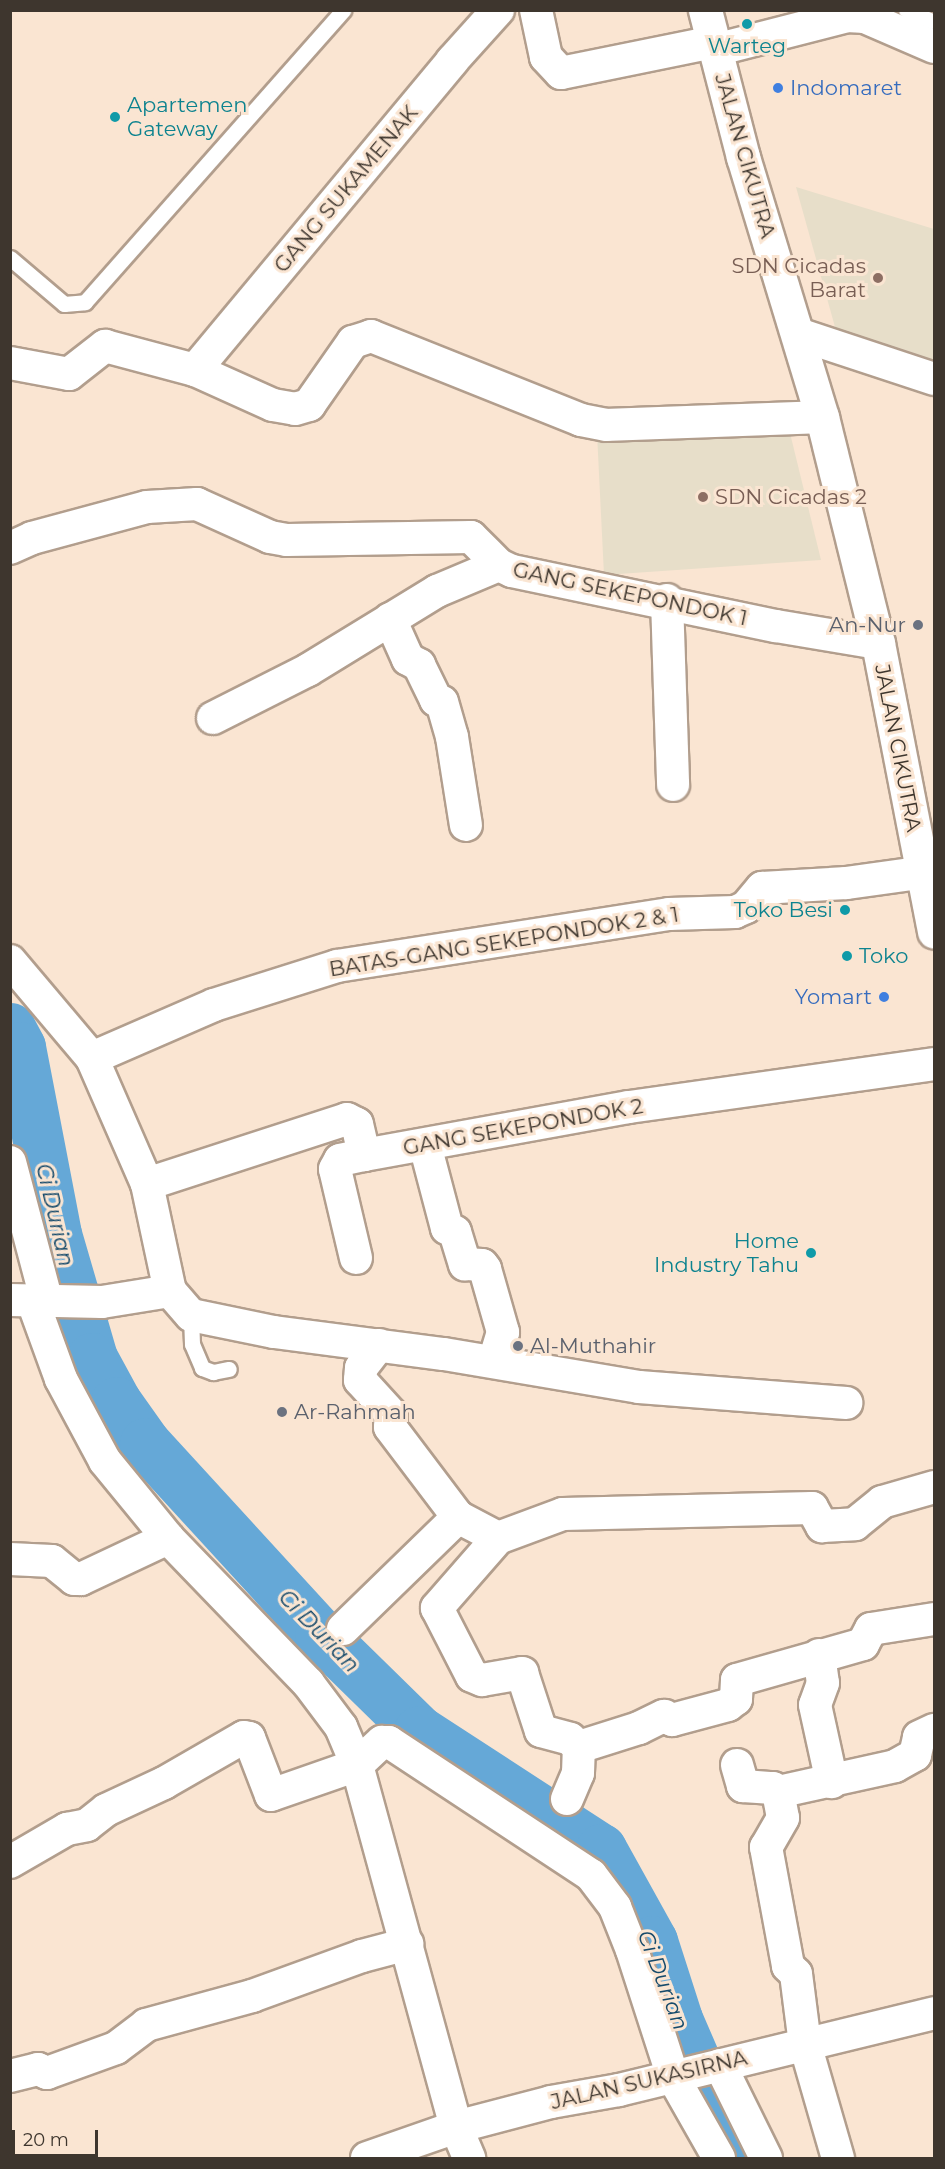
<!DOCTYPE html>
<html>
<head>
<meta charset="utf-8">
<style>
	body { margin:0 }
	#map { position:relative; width:945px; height:2169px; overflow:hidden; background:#fae5d2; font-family:Montserrat,sans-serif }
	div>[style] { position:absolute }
	.education>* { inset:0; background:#e7dec9 }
	.river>* { height:51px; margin:-25.5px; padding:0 25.5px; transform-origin:25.5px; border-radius:25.5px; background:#65a8d7 }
	.roads { filter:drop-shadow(2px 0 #b29e8d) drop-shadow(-2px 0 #b29e8d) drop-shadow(0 2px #b29e8d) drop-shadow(0 -2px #b29e8d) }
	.lane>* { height:15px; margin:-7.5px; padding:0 7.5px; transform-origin:7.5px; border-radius:7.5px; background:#fff }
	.street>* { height:32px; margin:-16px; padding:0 16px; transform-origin:16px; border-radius:16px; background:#fff }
	.secondary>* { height:33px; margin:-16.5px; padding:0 16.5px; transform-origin:16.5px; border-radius:16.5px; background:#fff }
	.dots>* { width:16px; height:16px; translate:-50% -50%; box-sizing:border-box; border:3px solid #fae5d2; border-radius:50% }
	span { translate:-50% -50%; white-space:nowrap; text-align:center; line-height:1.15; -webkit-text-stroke:6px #fae5d2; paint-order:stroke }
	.culture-label { font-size:21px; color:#0d838f }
	.left { translate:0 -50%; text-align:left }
	.right { translate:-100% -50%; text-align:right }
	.shop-label { font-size:21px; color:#366cbe }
	.street-label { font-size:21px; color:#3e362e }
	.education-label { font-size:21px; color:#785e54 }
	.worship-label { font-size:21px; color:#5b616d }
	.water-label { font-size:22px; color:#164a6b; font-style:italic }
	.frame { position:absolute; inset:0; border:12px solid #3e362e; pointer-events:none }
	.scale { position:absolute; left:12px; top:2130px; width:86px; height:27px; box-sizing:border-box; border:3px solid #3e362e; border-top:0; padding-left:8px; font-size:18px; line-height:21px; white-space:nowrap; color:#3e362e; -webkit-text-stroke:4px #fae5d2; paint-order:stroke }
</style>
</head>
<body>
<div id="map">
	<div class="education">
		<div style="clip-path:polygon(796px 187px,934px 229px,934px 363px,835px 327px)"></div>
		<div style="clip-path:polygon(597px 433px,790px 433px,821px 560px,604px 575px)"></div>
	</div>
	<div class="river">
		<div style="left:10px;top:1028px;width:21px;rotate:62deg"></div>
		<div style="left:20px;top:1047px;width:190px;rotate:79.1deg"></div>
		<div style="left:56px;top:1234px;width:129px;rotate:73.8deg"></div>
		<div style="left:92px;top:1358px;width:50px;rotate:61.4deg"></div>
		<div style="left:116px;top:1402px;width:50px;rotate:54.7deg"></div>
		<div style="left:145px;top:1443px;width:259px;rotate:47.5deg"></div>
		<div style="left:320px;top:1634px;width:139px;rotate:44.4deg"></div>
		<div style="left:419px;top:1731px;width:217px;rotate:33deg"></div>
		<div style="left:601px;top:1849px;width:105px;rotate:61deg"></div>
		<div style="left:652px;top:1941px;width:82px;rotate:72.2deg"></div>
		<div style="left:677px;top:2019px;width:151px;rotate:66.7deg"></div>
	</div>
	<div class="roads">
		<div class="lane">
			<div style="left:906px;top:10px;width:30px;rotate:23deg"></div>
			<div style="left:10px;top:258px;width:71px;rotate:40.4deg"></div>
			<div style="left:64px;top:304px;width:21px;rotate:-5deg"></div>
			<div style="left:85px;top:302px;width:390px;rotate:-48.5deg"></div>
			<div style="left:191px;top:1315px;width:29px;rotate:88deg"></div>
			<div style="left:192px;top:1344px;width:26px;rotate:67deg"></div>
			<div style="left:202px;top:1368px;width:12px;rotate:20deg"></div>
			<div style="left:213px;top:1372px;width:16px;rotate:-11deg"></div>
		</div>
		<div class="street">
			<div style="left:536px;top:10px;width:48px;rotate:78deg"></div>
			<div style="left:546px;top:57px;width:22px;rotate:47deg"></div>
			<div style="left:561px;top:73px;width:155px;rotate:-11.5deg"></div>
			<div style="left:715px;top:50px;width:136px;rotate:-14.4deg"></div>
			<div style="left:847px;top:16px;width:18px;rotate:3deg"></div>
			<div style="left:865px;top:17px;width:75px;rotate:23.5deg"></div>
			<div style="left:798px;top:334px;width:143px;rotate:18.3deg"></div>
			<div style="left:10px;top:363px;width:60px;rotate:10.6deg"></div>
			<div style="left:69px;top:374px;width:46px;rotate:-37.9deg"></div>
			<div style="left:105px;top:346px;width:93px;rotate:14.9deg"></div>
			<div style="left:195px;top:370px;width:85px;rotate:24.2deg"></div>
			<div style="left:273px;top:405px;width:22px;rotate:10deg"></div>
			<div style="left:295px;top:409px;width:15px;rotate:-16deg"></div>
			<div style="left:309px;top:405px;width:77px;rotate:-55.1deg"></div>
			<div style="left:353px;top:342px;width:19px;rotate:-18deg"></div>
			<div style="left:371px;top:336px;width:226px;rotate:21.8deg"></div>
			<div style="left:581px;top:420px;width:26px;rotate:11deg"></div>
			<div style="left:607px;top:425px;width:215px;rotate:-2.1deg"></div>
			<div style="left:195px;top:370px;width:402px;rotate:-50.2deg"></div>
			<div style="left:452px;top:61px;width:69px;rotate:-48deg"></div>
			<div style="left:10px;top:548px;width:24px;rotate:-24deg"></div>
			<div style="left:32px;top:538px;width:119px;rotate:-15.1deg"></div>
			<div style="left:147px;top:507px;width:50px;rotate:-3.4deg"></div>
			<div style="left:197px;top:504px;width:80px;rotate:24.3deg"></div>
			<div style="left:270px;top:537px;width:17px;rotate:10deg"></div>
			<div style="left:287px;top:540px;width:184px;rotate:-0.9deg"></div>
			<div style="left:471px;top:537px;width:40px;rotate:45deg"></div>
			<div style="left:499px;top:565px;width:14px;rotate:25deg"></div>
			<div style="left:512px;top:571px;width:270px;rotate:11.8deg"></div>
			<div style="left:776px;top:626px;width:103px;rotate:9.5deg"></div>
			<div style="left:667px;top:600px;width:185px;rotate:88.1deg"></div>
			<div style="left:390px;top:619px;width:44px;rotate:65.8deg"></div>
			<div style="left:408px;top:659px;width:13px;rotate:29deg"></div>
			<div style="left:419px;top:665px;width:39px;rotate:64deg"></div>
			<div style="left:436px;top:700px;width:6px;rotate:18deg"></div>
			<div style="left:442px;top:702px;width:36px;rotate:74deg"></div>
			<div style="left:452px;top:737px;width:89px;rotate:81deg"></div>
			<div style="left:213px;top:718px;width:106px;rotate:-26.8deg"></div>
			<div style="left:308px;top:670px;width:151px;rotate:-31.5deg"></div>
			<div style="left:437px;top:591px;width:67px;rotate:-22.8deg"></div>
			<div style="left:10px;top:961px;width:127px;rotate:49.8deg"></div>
			<div style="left:92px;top:1058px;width:137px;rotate:66.4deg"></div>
			<div style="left:147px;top:1184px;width:109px;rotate:77.9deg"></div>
			<div style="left:170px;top:1291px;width:32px;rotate:49deg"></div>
			<div style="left:191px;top:1315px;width:85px;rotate:11.6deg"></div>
			<div style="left:274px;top:1332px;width:171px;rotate:7.4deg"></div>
			<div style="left:444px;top:1354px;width:198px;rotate:9.6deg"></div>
			<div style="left:639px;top:1387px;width:208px;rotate:4.4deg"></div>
			<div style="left:92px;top:1058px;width:133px;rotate:-23.5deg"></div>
			<div style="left:214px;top:1005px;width:129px;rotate:-17.6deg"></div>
			<div style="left:337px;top:966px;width:336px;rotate:-8.9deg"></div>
			<div style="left:669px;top:914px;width:66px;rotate:-1.7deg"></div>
			<div style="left:735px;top:912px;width:12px;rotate:-24deg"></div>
			<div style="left:746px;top:907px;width:25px;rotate:-50deg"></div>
			<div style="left:762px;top:888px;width:85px;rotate:-3.4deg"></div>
			<div style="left:847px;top:883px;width:88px;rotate:-7.9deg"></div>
			<div style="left:425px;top:1145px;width:86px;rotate:75.2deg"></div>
			<div style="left:447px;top:1228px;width:9px;rotate:27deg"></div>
			<div style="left:455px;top:1232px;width:34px;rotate:73deg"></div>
			<div style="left:465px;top:1264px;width:17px;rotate:3deg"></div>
			<div style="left:482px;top:1265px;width:5px;rotate:53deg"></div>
			<div style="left:485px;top:1269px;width:66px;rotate:74.1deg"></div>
			<div style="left:503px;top:1332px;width:31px;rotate:107deg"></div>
			<div style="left:10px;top:1162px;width:145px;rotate:75.2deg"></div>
			<div style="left:147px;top:1184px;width:210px;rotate:-18deg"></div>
			<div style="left:347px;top:1119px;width:11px;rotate:27deg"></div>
			<div style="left:357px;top:1124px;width:32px;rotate:77deg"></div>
			<div style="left:364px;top:1155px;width:269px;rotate:-10.3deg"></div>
			<div style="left:629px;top:1107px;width:308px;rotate:-8deg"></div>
			<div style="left:356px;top:1258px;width:91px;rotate:-103.3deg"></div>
			<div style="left:335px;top:1169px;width:10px;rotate:-61deg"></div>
			<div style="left:340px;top:1160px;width:25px;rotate:-12deg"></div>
			<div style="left:10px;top:1300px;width:92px;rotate:1.2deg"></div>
			<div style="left:102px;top:1302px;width:69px;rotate:-9.2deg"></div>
			<div style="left:33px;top:1302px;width:82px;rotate:70deg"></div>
			<div style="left:61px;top:1379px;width:93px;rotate:61.8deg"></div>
			<div style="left:105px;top:1461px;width:99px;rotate:50.7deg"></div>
			<div style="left:168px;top:1538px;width:202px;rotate:46deg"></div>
			<div style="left:308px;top:1683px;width:55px;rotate:53.1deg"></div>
			<div style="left:341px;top:1727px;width:41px;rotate:67.2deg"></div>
			<div style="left:357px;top:1765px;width:375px;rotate:74.7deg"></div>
			<div style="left:456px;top:2127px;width:34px;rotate:67deg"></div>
			<div style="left:379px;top:1345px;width:29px;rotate:128deg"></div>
			<div style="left:361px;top:1368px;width:12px;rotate:95deg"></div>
			<div style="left:360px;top:1380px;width:46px;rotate:47.6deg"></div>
			<div style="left:391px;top:1414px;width:13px;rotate:94deg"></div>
			<div style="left:390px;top:1427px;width:113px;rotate:52.9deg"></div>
			<div style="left:498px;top:1538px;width:93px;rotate:131.1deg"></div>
			<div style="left:437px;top:1608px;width:76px;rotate:62.8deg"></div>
			<div style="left:472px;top:1676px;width:11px;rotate:22deg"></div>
			<div style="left:482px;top:1680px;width:41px;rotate:-9.9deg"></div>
			<div style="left:522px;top:1673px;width:61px;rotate:71.9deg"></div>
			<div style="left:541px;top:1731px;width:30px;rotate:15deg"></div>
			<div style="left:570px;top:1739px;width:12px;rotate:42deg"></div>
			<div style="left:10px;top:1559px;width:42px;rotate:2.7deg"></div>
			<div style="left:52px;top:1561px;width:28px;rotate:39deg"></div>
			<div style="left:74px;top:1579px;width:7px"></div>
			<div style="left:81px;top:1579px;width:96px;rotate:-25.2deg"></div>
			<div style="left:343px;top:1629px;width:161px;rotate:-44.2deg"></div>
			<div style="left:458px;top:1517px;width:45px;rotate:27.7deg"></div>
			<div style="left:498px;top:1538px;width:69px;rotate:-20.3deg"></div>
			<div style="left:563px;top:1514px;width:249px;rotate:-1.4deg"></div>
			<div style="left:812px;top:1508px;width:21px;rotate:61deg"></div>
			<div style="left:822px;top:1526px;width:33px;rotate:-3deg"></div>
			<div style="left:855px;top:1524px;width:35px;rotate:-39deg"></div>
			<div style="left:882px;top:1502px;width:54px;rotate:-16.1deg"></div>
			<div style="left:819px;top:1655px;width:28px;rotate:82deg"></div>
			<div style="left:823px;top:1683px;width:23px;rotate:110deg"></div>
			<div style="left:815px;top:1705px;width:79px;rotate:77.6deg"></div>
			<div style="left:737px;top:1765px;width:22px;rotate:74deg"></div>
			<div style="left:743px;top:1786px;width:30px;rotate:4deg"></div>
			<div style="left:773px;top:1788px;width:6px;rotate:39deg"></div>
			<div style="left:778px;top:1792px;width:26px;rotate:79deg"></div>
			<div style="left:783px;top:1818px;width:34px;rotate:120deg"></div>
			<div style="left:766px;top:1847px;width:121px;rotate:79.5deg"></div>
			<div style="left:788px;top:1966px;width:11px;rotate:45deg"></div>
			<div style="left:796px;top:1974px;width:71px;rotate:82.7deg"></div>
			<div style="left:805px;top:2044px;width:119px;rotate:73.9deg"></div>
			<div style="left:778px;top:1792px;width:120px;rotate:-12.5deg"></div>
			<div style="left:895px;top:1766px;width:23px;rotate:-29deg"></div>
			<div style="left:915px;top:1755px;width:18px;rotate:-77deg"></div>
			<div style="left:919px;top:1737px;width:17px;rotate:-25deg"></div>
			<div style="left:567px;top:1799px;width:28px;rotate:-67deg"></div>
			<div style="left:578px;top:1773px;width:26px;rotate:-88deg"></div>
			<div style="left:579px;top:1747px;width:63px;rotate:-17.6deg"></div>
			<div style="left:639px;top:1728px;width:28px;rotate:-26deg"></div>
			<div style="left:664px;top:1716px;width:9px;rotate:27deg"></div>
			<div style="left:672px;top:1720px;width:58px;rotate:-15deg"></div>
			<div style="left:728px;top:1705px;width:10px;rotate:-37deg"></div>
			<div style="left:736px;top:1699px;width:19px;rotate:-87deg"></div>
			<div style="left:737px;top:1680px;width:131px;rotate:-15.9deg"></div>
			<div style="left:863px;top:1644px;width:17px;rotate:-62deg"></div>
			<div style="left:871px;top:1629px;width:64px;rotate:-9deg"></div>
			<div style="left:10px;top:1862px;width:66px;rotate:-30.1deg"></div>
			<div style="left:67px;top:1829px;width:20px;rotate:-11deg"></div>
			<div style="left:87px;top:1825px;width:24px;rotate:-38deg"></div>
			<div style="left:106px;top:1810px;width:64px;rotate:-25deg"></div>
			<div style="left:164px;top:1783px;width:92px;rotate:-29.9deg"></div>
			<div style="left:244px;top:1737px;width:5px;rotate:11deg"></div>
			<div style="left:249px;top:1738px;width:61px;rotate:68.9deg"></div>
			<div style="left:271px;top:1795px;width:91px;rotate:-19.2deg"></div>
			<div style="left:357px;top:1765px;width:34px;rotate:-43deg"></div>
			<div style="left:382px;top:1742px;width:7px"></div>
			<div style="left:389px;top:1742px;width:242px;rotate:33.4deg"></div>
			<div style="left:591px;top:1875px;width:40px;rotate:53deg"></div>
			<div style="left:615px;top:1907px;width:46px;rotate:68.4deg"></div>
			<div style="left:632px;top:1950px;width:133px;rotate:72.1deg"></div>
			<div style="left:673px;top:2077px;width:93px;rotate:60.4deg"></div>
			<div style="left:720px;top:2065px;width:104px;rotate:63.7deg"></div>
			<div style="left:10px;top:2076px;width:29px;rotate:-14deg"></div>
			<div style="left:38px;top:2069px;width:10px;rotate:24deg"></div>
			<div style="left:47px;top:2073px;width:73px;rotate:-19.9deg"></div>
			<div style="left:116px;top:2048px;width:38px;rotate:-37deg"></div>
			<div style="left:146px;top:2025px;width:110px;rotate:-15.3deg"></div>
			<div style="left:252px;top:1996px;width:117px;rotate:-20deg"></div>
			<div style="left:362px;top:1956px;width:47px;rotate:-14.9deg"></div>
			<div style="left:367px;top:2158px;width:94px;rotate:-19.2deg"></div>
			<div style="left:456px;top:2127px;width:98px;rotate:-14.7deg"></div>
			<div style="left:551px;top:2102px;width:69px;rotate:-10deg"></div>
			<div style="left:619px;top:2090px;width:324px;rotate:-13.7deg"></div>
		</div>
		<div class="secondary">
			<div style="left:705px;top:10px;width:152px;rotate:75.5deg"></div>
			<div style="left:743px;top:157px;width:272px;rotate:73.1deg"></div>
			<div style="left:822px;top:417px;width:233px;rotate:76.1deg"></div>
			<div style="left:878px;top:643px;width:294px;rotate:79deg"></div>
		</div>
	</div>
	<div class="dots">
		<div style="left:747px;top:24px;background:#0f9aa8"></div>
		<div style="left:778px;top:88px;background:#3f7fe0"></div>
		<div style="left:115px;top:117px;background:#0f9aa8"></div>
		<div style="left:878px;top:278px;background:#8d6e63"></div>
		<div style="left:703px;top:497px;background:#8d6e63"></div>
		<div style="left:918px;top:625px;background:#6b7280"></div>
		<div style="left:845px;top:910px;background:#0f9aa8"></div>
		<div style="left:847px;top:956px;background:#0f9aa8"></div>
		<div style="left:884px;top:997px;background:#3f7fe0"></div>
		<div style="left:811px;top:1253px;background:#0f9aa8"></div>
		<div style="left:518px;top:1346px;background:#6b7280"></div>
		<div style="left:282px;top:1412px;background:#6b7280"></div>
	</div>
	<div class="culture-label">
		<span style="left:747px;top:46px">Warteg</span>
		<span class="left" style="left:127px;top:117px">Apartemen<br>Gateway</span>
		<span class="right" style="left:833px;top:910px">Toko Besi</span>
		<span class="left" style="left:859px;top:956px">Toko</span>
		<span class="right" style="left:799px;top:1253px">Home<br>Industry Tahu</span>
	</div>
	<div class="shop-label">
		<span class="left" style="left:790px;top:88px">Indomaret</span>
		<span class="right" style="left:872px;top:997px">Yomart</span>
	</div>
	<div class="street-label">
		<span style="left:745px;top:156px;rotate:74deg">JALAN CIKUTRA</span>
		<span style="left:346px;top:189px;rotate:-50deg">GANG SUKAMENAK</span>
		<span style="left:630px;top:594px;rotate:12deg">GANG SEKEPONDOK 1</span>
		<span style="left:898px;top:748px;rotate:79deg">JALAN CIKUTRA</span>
		<span style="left:504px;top:942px;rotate:-9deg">BATAS-GANG SEKEPONDOK 2 &amp; 1</span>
		<span style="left:523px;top:1127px;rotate:-10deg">GANG SEKEPONDOK 2</span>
		<span style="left:649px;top:2080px;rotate:-13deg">JALAN SUKASIRNA</span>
	</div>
	<div class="education-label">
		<span class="right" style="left:866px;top:278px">SDN Cicadas<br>Barat</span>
		<span class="left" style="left:715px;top:497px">SDN Cicadas 2</span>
	</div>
	<div class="worship-label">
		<span class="right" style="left:906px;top:625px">An-Nur</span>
		<span class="left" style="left:530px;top:1346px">Al-Muthahir</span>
		<span class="left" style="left:294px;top:1412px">Ar-Rahmah</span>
	</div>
	<div class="water-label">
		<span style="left:55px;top:1215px;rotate:77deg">Ci Durian</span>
		<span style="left:319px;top:1631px;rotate:46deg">Ci Durian</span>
		<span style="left:663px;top:1980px;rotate:69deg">Ci Durian</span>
	</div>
	<div class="frame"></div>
	<div class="scale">20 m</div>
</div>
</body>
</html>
